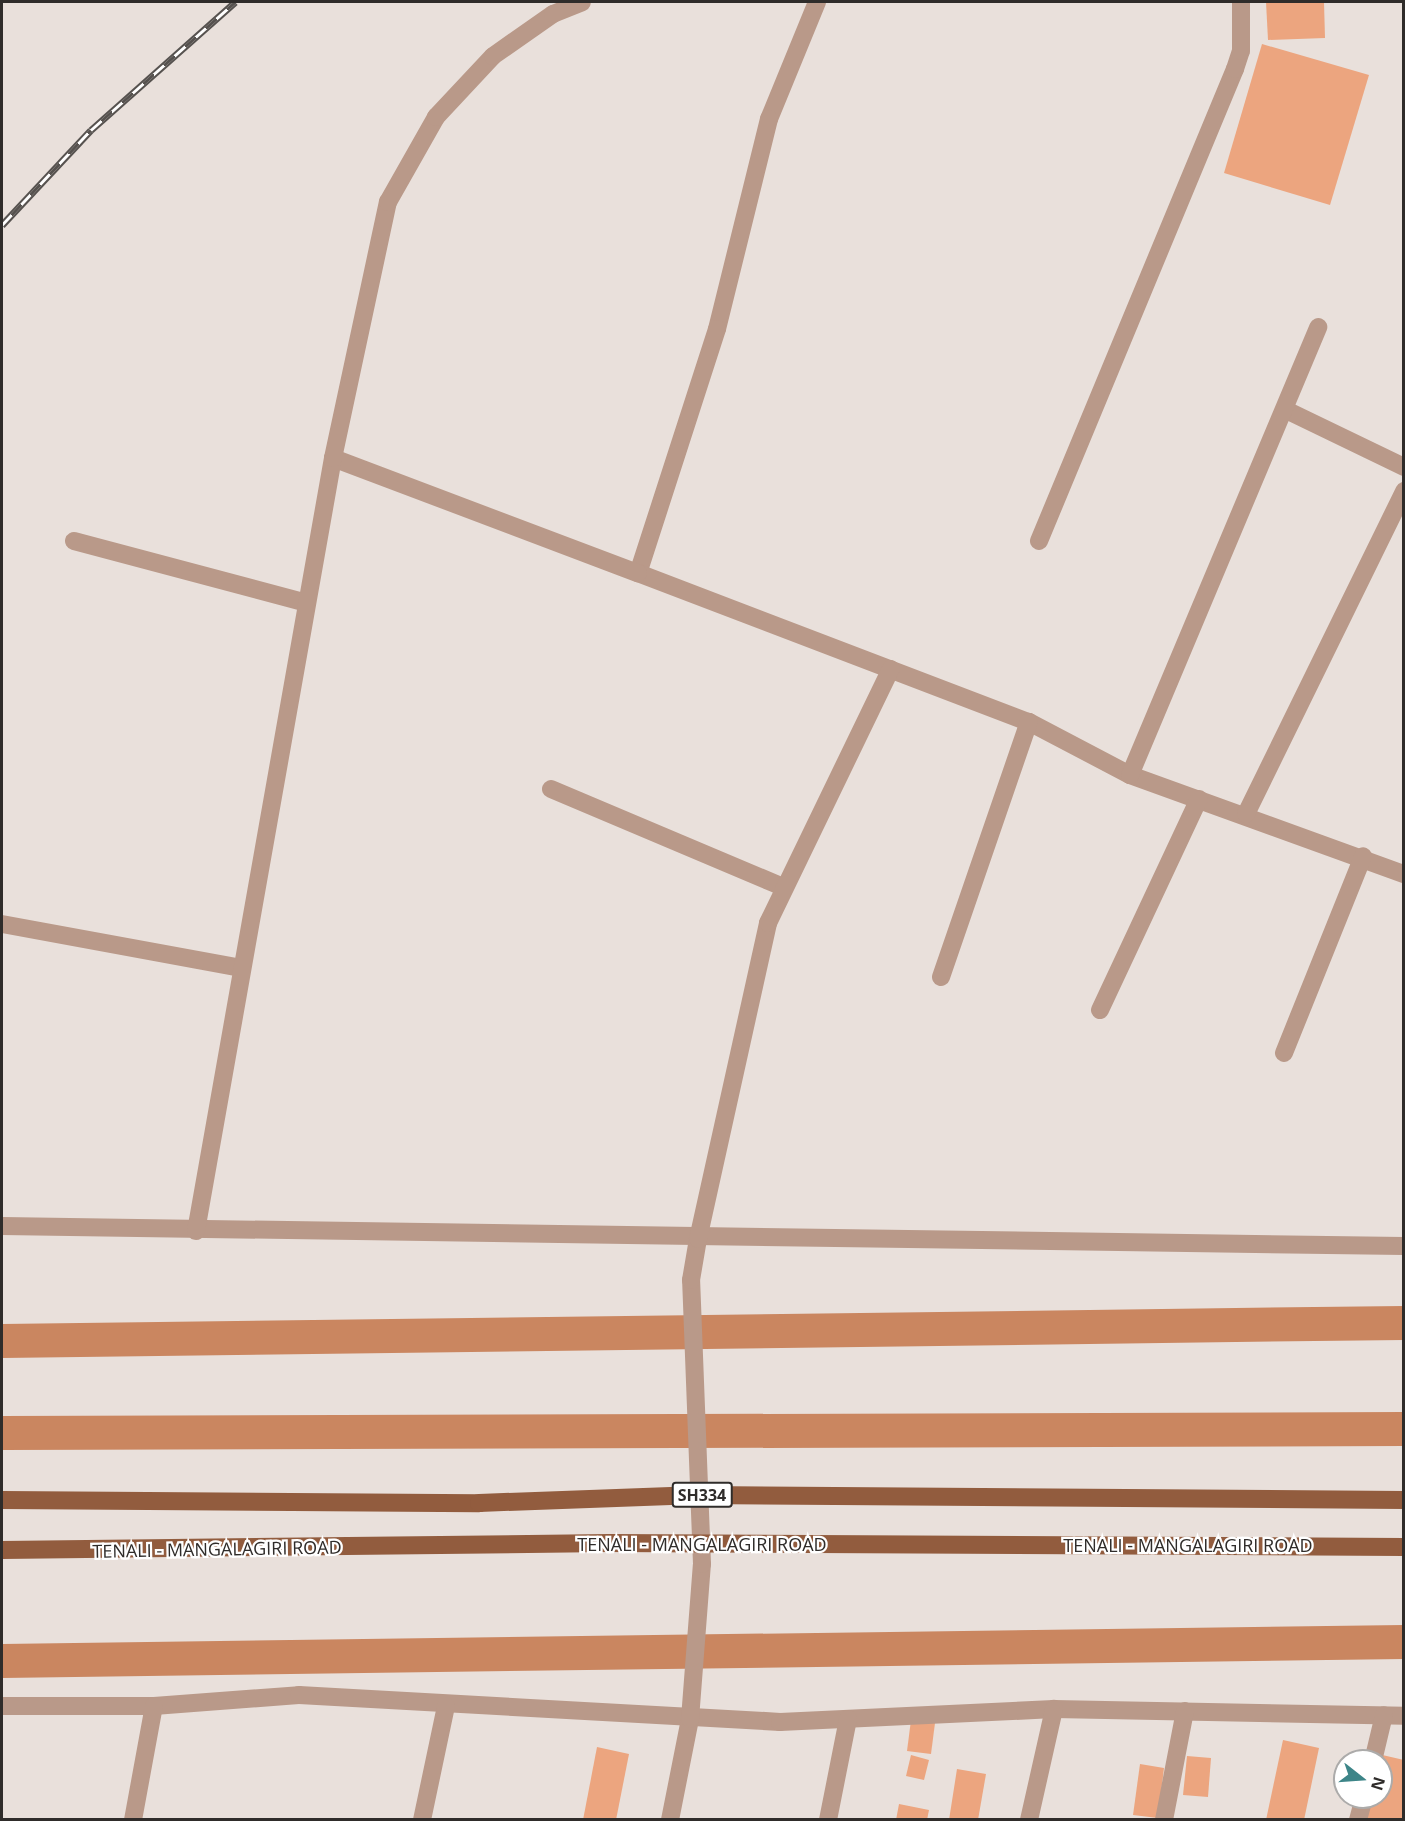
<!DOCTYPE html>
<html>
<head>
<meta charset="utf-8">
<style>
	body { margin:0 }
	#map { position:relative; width:1405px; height:1821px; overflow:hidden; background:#e9e0db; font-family:"Open Sans",sans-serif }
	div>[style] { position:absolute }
	.canal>* { height:34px; margin:-17px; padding:0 17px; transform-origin:17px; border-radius:17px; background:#ca8660 }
	.building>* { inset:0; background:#eca57f }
	.minor>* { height:18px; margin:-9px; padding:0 9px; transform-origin:9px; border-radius:9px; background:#b99989 }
	.major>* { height:18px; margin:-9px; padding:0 9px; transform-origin:9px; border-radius:9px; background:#925c3e }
	.rail>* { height:7px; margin-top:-3.5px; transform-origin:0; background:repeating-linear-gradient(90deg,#fff 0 14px,#56524f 0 28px); box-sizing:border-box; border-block:2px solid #56524f }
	span { translate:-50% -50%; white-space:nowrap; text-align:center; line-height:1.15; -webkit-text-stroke:4.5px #fff; paint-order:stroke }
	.shield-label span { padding:2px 4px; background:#fff; border:2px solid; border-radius:4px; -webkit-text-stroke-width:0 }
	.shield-label { font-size:16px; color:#2f2c2a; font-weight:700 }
	.street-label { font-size:18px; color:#2f2c2a }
	.frame { position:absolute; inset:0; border:3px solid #2f2c2a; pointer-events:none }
	.north { position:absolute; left:1333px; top:1749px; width:60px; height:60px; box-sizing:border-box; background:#fff; border:2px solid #acabaa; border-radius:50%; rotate:107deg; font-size:16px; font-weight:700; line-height:24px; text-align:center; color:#2f2c2a }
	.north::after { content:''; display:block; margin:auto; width:21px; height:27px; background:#3d8588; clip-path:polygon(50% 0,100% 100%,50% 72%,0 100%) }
</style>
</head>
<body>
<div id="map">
	<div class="canal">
		<div style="left:2px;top:1341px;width:1402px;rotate:-0.74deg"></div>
		<div style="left:2px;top:1433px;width:1402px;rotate:-0.16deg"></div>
		<div style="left:2px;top:1661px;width:1402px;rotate:-0.78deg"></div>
	</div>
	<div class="building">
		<div style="clip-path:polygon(1266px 2px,1324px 2px,1325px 38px,1268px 40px)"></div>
		<div style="clip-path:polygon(1262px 44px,1369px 75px,1330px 205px,1224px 173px)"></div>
		<div style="clip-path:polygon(911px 1720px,935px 1723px,931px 1754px,907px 1751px)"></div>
		<div style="clip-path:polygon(1283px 1740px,1319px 1748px,1304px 1820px,1266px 1820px)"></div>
		<div style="clip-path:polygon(597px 1747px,629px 1754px,616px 1820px,583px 1820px)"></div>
		<div style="clip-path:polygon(1378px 1754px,1404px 1760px,1404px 1820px,1362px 1820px,1368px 1797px,1381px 1797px)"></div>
		<div style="clip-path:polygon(911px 1755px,929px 1760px,924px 1780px,906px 1776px)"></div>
		<div style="clip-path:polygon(1187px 1756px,1211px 1758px,1208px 1797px,1183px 1795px)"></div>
		<div style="clip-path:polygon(1140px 1764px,1164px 1768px,1158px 1818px,1133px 1815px)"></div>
		<div style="clip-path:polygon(957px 1769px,986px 1774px,978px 1820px,949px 1820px)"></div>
		<div style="clip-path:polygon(899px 1804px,929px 1810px,927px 1820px,896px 1820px)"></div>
	</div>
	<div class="minor">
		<div style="left:817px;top:2px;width:126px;rotate:112.3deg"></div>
		<div style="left:769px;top:119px;width:216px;rotate:103.9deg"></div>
		<div style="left:717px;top:329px;width:256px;rotate:107.9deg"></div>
		<div style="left:638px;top:573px;width:418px;rotate:20.9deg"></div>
		<div style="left:1029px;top:722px;width:114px;rotate:27.7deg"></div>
		<div style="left:1130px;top:775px;width:291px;rotate:19.9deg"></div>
		<div style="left:1286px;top:410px;width:131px;rotate:25.8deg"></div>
		<div style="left:333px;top:458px;width:326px;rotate:20.7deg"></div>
		<div style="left:74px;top:541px;width:241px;rotate:14.9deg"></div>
		<div style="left:1039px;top:541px;width:511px;rotate:-67.45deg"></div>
		<div style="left:1235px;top:69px;width:19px;rotate:-72deg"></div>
		<div style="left:1241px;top:51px;width:49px;rotate:-90deg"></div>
		<div style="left:1130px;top:775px;width:486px;rotate:-67.2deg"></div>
		<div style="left:551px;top:789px;width:252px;rotate:22.9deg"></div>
		<div style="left:1246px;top:814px;width:360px;rotate:-63.9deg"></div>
		<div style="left:2px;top:924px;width:244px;rotate:10.4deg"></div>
		<div style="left:941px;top:977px;width:270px;rotate:-71deg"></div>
		<div style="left:1100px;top:1010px;width:233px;rotate:-64.9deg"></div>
		<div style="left:1284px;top:1053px;width:212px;rotate:-68.1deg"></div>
		<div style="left:2px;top:1226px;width:1402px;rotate:0.82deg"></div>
		<div style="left:196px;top:1231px;width:785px;rotate:-79.95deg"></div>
		<div style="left:333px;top:458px;width:262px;rotate:-77.9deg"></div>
		<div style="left:388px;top:202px;width:98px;rotate:-60.5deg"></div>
		<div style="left:436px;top:117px;width:83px;rotate:-46.9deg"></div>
		<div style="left:493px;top:56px;width:73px;rotate:-35deg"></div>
		<div style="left:553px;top:14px;width:31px;rotate:-22deg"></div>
		<div style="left:2px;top:1706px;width:152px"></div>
		<div style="left:154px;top:1706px;width:145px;rotate:-4.3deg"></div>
		<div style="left:299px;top:1695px;width:482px;rotate:3.2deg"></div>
		<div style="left:780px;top:1722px;width:274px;rotate:-2.7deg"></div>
		<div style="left:1054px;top:1709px;width:350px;rotate:1.1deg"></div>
		<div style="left:1373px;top:1761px;width:47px;rotate:-76.6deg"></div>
		<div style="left:133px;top:1820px;width:116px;rotate:-79.6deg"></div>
		<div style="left:422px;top:1820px;width:116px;rotate:-78.1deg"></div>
		<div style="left:670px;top:1820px;width:103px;rotate:-78.8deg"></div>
		<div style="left:690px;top:1719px;width:155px;rotate:-85.6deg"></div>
		<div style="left:702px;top:1564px;width:284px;rotate:-92.2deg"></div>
		<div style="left:691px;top:1280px;width:42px;rotate:-80.3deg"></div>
		<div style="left:698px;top:1239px;width:324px;rotate:-77.5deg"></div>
		<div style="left:768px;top:923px;width:282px;rotate:-64.2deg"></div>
		<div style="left:828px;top:1820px;width:103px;rotate:-78.8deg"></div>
		<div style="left:1029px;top:1820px;width:114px;rotate:-77.3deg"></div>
		<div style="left:1164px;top:1820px;width:111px;rotate:-79.1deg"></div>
		<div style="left:1358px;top:1820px;width:24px;rotate:-75deg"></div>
	</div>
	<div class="major">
		<div style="left:2px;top:1500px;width:477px;rotate:0.4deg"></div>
		<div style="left:479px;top:1503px;width:219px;rotate:-2.1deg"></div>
		<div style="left:698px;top:1495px;width:706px;rotate:0.41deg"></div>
		<div style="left:2px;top:1550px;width:607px;rotate:-0.66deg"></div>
		<div style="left:609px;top:1543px;width:795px;rotate:0.29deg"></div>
	</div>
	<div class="rail">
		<div style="left:2px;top:225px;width:130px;rotate:-46.9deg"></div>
		<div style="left:91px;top:130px;width:193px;rotate:-41.6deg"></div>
	</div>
	<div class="shield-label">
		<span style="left:702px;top:1495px">SH334</span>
	</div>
	<div class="street-label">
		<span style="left:702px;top:1544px">TENALI - MANGALAGIRI ROAD</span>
		<span style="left:1188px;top:1545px">TENALI - MANGALAGIRI ROAD</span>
		<span style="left:217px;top:1549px;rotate:-1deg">TENALI - MANGALAGIRI ROAD</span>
	</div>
	<div class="frame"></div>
	<div class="north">N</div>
</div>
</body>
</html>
